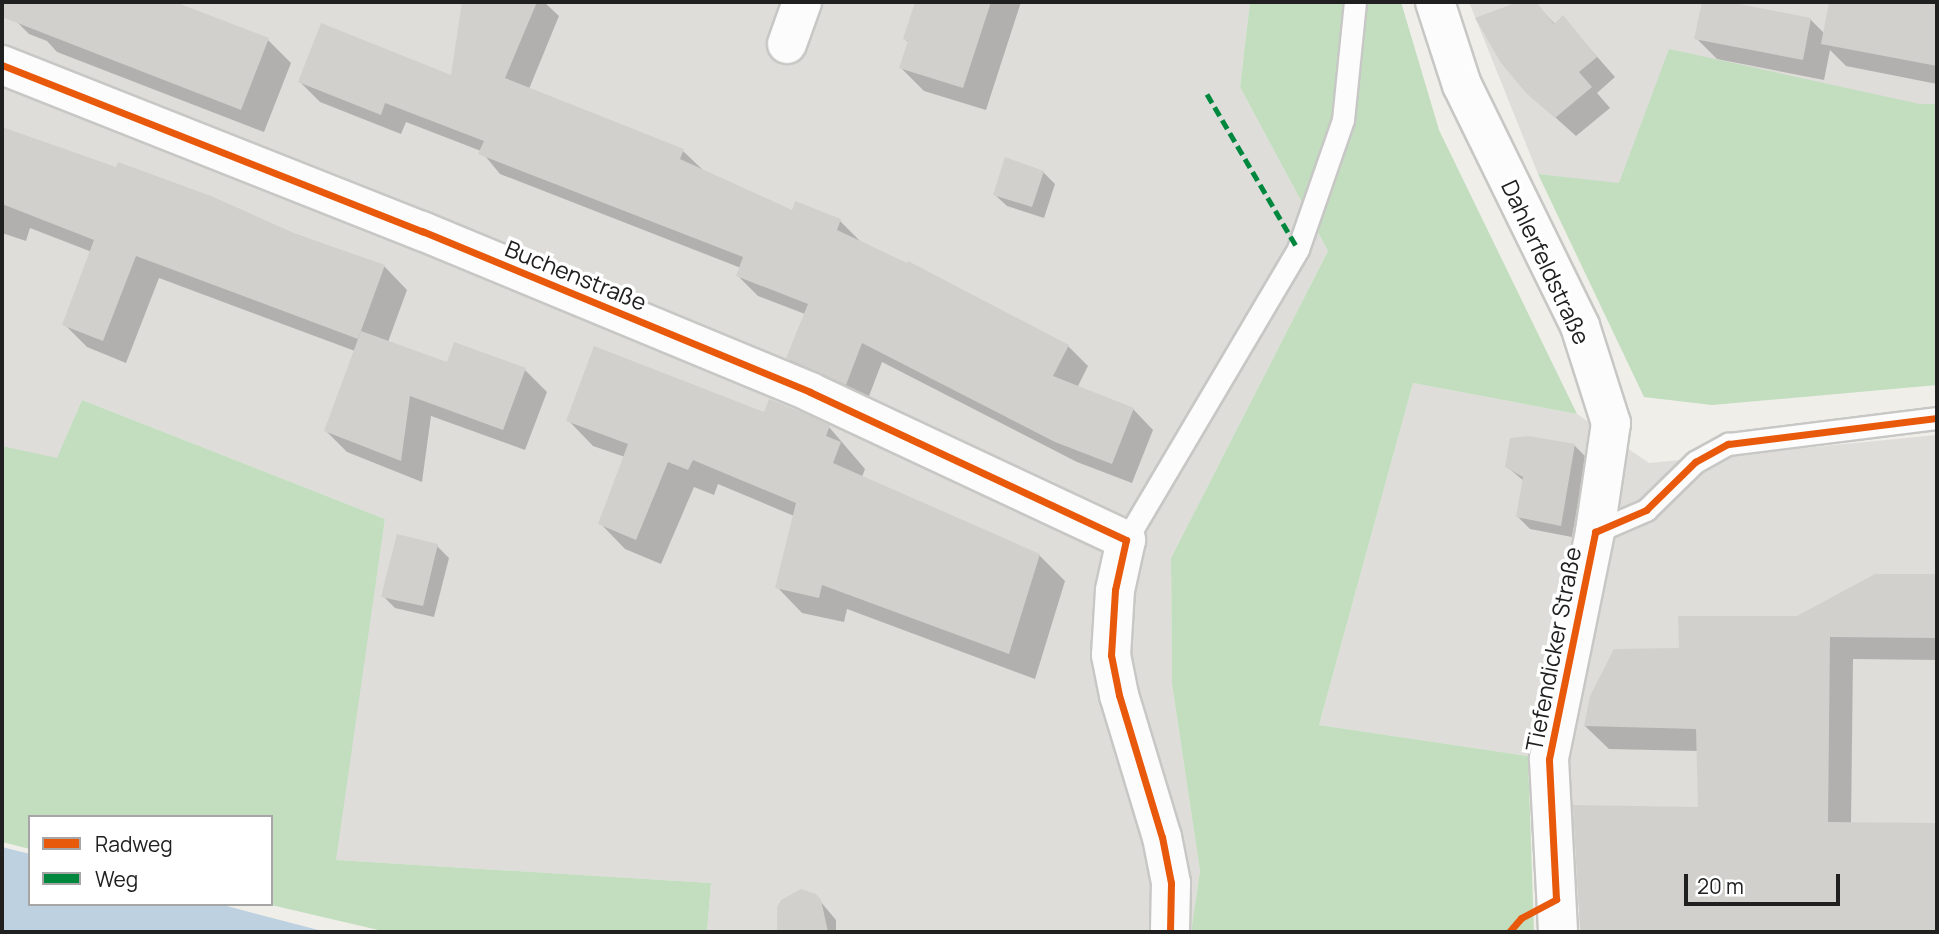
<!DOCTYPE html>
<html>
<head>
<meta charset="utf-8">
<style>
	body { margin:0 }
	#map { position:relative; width:1939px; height:934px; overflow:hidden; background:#efeee9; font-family:Manrope,sans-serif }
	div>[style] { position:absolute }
	.residential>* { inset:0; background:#deddda }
	.forest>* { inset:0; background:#c2debf }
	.water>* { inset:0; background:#bdd1e1 }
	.shadow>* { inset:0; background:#0003 }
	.building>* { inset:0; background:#d1d0cc }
	.roads { filter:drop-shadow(2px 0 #c7c7c5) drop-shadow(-2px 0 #c7c7c5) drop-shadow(0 2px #c7c7c5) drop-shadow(0 -2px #c7c7c5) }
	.lane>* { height:21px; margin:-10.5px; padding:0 10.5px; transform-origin:10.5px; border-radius:10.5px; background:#fdfcfc }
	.street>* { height:38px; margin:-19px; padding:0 19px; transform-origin:19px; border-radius:19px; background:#fdfcfc }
	.quiet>* { height:5px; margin-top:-2.5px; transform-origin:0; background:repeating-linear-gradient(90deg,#00873e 0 10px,transparent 0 15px) }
	.cycleway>* { height:7px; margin:-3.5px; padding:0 3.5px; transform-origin:3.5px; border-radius:3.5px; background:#e8590c }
	span { translate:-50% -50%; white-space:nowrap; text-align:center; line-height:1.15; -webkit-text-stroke:7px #fff; paint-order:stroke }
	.street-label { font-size:23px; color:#202020 }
	.frame { position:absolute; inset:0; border:4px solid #202020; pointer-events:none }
	.legend { position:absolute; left:28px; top:815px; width:245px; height:91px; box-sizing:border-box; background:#fff; border:2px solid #a6a6a6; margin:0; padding:9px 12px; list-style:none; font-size:21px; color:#202020 }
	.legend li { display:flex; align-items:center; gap:14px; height:35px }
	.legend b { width:35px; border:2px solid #a6a6a6 }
	.scale { position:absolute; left:1684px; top:874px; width:156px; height:32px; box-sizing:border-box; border:4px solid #202020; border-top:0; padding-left:9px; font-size:21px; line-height:24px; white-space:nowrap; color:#202020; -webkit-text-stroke:5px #fff; paint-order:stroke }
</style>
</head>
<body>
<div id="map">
	<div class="residential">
		<div style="clip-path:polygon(2px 2px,1250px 2px,1240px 87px,1328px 251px,1171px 558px,1172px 684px,1200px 871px,1191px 932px,707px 932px,711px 883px,335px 860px,385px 519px,82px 400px,57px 459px,2px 446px)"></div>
		<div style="clip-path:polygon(1469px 2px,1937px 2px,1937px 104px,1920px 104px,1619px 184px,1538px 174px)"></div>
		<div style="clip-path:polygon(1413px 383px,1577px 414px,1649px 463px,1937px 435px,1937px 932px,1581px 932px,1568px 786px,1528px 756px,1319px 725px)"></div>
	</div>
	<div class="forest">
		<div style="clip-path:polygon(1250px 2px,1401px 2px,1439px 130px,1577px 414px,1413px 383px,1319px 725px,1528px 756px,1534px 932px,1191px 932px,1200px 871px,1172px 684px,1171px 558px,1328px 251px,1240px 87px)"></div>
		<div style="clip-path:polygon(1669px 49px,1920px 104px,1937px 104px,1937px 385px,1712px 405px,1644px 397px,1538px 174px,1619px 183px)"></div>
		<div style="clip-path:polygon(82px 400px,385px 519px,336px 860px,711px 883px,707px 932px,387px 932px,267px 904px,271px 904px,271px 817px,30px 817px,30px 849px,2px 842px,2px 446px,57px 458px)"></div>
	</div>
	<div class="water">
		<div style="clip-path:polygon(2px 847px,30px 854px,30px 904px,219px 904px,326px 932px,2px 932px)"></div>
	</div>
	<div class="shadow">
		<div style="clip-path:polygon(9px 2px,171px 2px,268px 40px,291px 63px,264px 132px,57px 52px,47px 41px,29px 34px,6px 11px)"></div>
		<div style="clip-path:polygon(463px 2px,544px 2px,559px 16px,529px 89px,683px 151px,704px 171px,793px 212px,840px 221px,860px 241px,1068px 346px,1088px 366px,1077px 388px,1133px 409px,1153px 430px,1132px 483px,1077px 462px,882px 362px,866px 404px,808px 378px,788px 358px,805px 314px,758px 296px,738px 276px,741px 268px,500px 174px,481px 151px,406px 122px,401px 134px,320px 102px,300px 82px,452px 77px)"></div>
		<div style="clip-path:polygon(917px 2px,1021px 2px,986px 110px,924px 91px,901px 68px,909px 43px,905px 39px)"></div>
		<div style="clip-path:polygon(1522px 2px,1534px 2px,1555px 24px,1563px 18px,1615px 77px,1597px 93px,1610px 108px,1576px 136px,1527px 92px,1478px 19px)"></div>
		<div style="clip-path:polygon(1703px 2px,1722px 2px,1811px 20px,1824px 33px,1830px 2px,1937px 2px,1937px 84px,1846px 66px,1830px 50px,1824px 80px,1717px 59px,1696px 38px)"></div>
		<div style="clip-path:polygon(2px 128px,384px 266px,407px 290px,388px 342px,448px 364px,525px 370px,547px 392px,525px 450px,431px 416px,422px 482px,347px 452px,326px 431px,355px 351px,159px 278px,126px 363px,87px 347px,64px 324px,92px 252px,30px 228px,26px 241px,2px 233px)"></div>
		<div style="clip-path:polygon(1043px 172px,1055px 184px,1044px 218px,1007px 206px,995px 195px)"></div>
		<div style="clip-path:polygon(765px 414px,829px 427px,865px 469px,862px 477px,1039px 555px,1065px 581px,1035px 679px,847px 609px,844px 622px,802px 613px,777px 587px,794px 516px,718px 484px,714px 495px,694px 487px,661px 564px,625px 549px,600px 523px,625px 457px,593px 446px,568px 420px)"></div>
		<div style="clip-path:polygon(1574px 445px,1586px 457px,1572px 537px,1530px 529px,1518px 517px,1524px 481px,1507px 467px)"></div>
		<div style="clip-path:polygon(437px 546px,449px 558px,434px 617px,395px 608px,383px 596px)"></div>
		<div style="clip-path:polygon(1876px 575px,1937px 576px,1937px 660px,1853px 659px,1851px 824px,1937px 824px,1937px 932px,1583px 932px,1575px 807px,1700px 809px,1698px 751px,1609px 749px,1585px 726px,1681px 650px,1798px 618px)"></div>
		<div style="clip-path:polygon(815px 895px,836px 920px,836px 932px,787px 932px,785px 930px)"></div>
	</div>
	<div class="building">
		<div style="clip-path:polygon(2px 2px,175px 2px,269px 38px,241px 110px,2px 17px)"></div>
		<div style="clip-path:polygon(462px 2px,537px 2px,505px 78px,684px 149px,680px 159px,792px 210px,795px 201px,841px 219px,837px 230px,907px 263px,908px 261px,1069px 345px,1053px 376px,1134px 408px,1112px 464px,1055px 442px,862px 343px,846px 385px,786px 358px,808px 304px,736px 276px,743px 257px,478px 154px,484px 141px,385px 103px,381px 115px,298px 82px,321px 23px,451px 75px)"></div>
		<div style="clip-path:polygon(915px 2px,991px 2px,963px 88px,899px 68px,908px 41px,903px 39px)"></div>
		<div style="clip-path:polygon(1518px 2px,1536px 2px,1554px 24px,1563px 15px,1597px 57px,1579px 72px,1592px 87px,1555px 118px,1526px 93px,1501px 63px,1475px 18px)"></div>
		<div style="clip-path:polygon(1702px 2px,1729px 2px,1811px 18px,1803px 60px,1694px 39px)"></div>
		<div style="clip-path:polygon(1829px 2px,1937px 2px,1937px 66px,1821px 44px)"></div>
		<div style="clip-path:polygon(2px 127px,116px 167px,118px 162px,211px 196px,296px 234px,385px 265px,358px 339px,136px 256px,103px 341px,62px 325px,94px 240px,2px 204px)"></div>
		<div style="clip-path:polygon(1005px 157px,1044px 171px,1032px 207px,993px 195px)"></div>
		<div style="clip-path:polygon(361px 331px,447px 362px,454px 342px,526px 368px,503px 430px,410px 396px,401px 461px,324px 431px)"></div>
		<div style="clip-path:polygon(594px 346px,764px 412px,769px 399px,801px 412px,830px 425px,826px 436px,841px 442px,833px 463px,1040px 554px,1009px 654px,822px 585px,819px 598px,775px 588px,796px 503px,693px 460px,688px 470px,668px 462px,636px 540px,598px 524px,628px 444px,566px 421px)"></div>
		<div style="clip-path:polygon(1528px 436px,1575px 444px,1561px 526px,1516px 517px,1523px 477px,1505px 467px,1510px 438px)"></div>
		<div style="clip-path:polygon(397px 534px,438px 544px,423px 606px,381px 597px)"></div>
		<div style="clip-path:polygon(1875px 574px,1937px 574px,1937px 638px,1830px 637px,1828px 822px,1937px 823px,1937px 932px,1580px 932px,1573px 805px,1698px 807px,1696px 729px,1584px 726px,1590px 696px,1614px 649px,1679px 648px,1678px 616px,1797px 616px)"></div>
		<div style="clip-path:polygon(801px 889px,816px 894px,821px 900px,828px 932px,777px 932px,777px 907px,781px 900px)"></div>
	</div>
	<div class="roads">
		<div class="lane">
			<div style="left:1595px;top:532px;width:56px;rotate:-23.3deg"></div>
			<div style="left:1646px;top:510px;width:69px;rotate:-44.4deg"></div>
			<div style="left:1695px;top:462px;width:38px;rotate:-29deg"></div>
			<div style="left:1728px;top:444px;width:211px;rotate:-7.1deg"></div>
			<div style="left:1126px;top:540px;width:338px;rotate:-59.4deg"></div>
			<div style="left:1298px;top:249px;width:137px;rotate:-70.8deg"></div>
			<div style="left:1343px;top:120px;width:119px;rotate:-84.2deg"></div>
		</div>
		<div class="street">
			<div style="left:1435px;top:2px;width:87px;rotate:72deg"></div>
			<div style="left:1462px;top:85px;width:268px;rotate:63.9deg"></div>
			<div style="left:1580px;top:326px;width:102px;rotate:72.3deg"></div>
			<div style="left:1611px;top:423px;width:110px;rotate:98.4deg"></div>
			<div style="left:1595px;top:532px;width:232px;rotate:101.5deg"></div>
			<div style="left:1549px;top:759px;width:173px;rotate:87deg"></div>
			<div style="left:787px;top:44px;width:45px;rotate:-70.3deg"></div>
			<div style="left:2px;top:65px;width:452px;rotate:21.6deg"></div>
			<div style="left:422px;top:231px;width:420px;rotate:22.5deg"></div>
			<div style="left:810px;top:392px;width:349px;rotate:25.1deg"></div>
			<div style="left:1126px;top:540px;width:51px;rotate:102.4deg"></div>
			<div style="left:1115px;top:590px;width:65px;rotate:93.5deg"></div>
			<div style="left:1111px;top:655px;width:41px;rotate:78.7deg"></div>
			<div style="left:1119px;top:695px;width:148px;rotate:73.2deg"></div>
			<div style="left:1162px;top:837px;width:47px;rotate:78.9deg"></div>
			<div style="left:1171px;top:883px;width:49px;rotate:91.2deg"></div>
		</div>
	</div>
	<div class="quiet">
		<div style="left:1207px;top:94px;width:180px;rotate:59.6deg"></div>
	</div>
	<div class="cycleway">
		<div style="left:2px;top:65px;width:452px;rotate:21.6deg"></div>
		<div style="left:422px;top:231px;width:420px;rotate:22.5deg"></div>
		<div style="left:810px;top:392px;width:349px;rotate:25.1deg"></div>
		<div style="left:1126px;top:540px;width:51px;rotate:102.4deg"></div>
		<div style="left:1115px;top:590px;width:65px;rotate:93.5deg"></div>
		<div style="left:1111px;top:655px;width:41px;rotate:78.7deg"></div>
		<div style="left:1119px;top:695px;width:148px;rotate:73.2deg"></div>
		<div style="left:1162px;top:837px;width:47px;rotate:78.9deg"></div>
		<div style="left:1171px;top:883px;width:49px;rotate:91.2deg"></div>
		<div style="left:1509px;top:932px;width:18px;rotate:-49deg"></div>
		<div style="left:1521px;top:918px;width:40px;rotate:-28deg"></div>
		<div style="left:1556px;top:899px;width:140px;rotate:-92.9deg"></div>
		<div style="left:1549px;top:759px;width:232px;rotate:-78.5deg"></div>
		<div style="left:1595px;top:532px;width:56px;rotate:-23.3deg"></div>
		<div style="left:1646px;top:510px;width:69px;rotate:-44.4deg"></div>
		<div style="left:1695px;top:462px;width:38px;rotate:-29deg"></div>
		<div style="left:1728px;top:444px;width:211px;rotate:-7.1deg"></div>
	</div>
	<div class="street-label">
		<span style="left:1546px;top:262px;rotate:65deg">Dahlerfeldstraße</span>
		<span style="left:576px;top:275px;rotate:22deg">Buchenstraße</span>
		<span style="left:1553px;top:649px;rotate:-79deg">Tiefendicker Straße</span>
	</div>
	<div class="frame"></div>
	<ul class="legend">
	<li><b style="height:9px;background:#e8590c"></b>Radweg</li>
	<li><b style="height:9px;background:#00873e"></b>Weg</li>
	</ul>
	<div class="scale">20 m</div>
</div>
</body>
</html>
